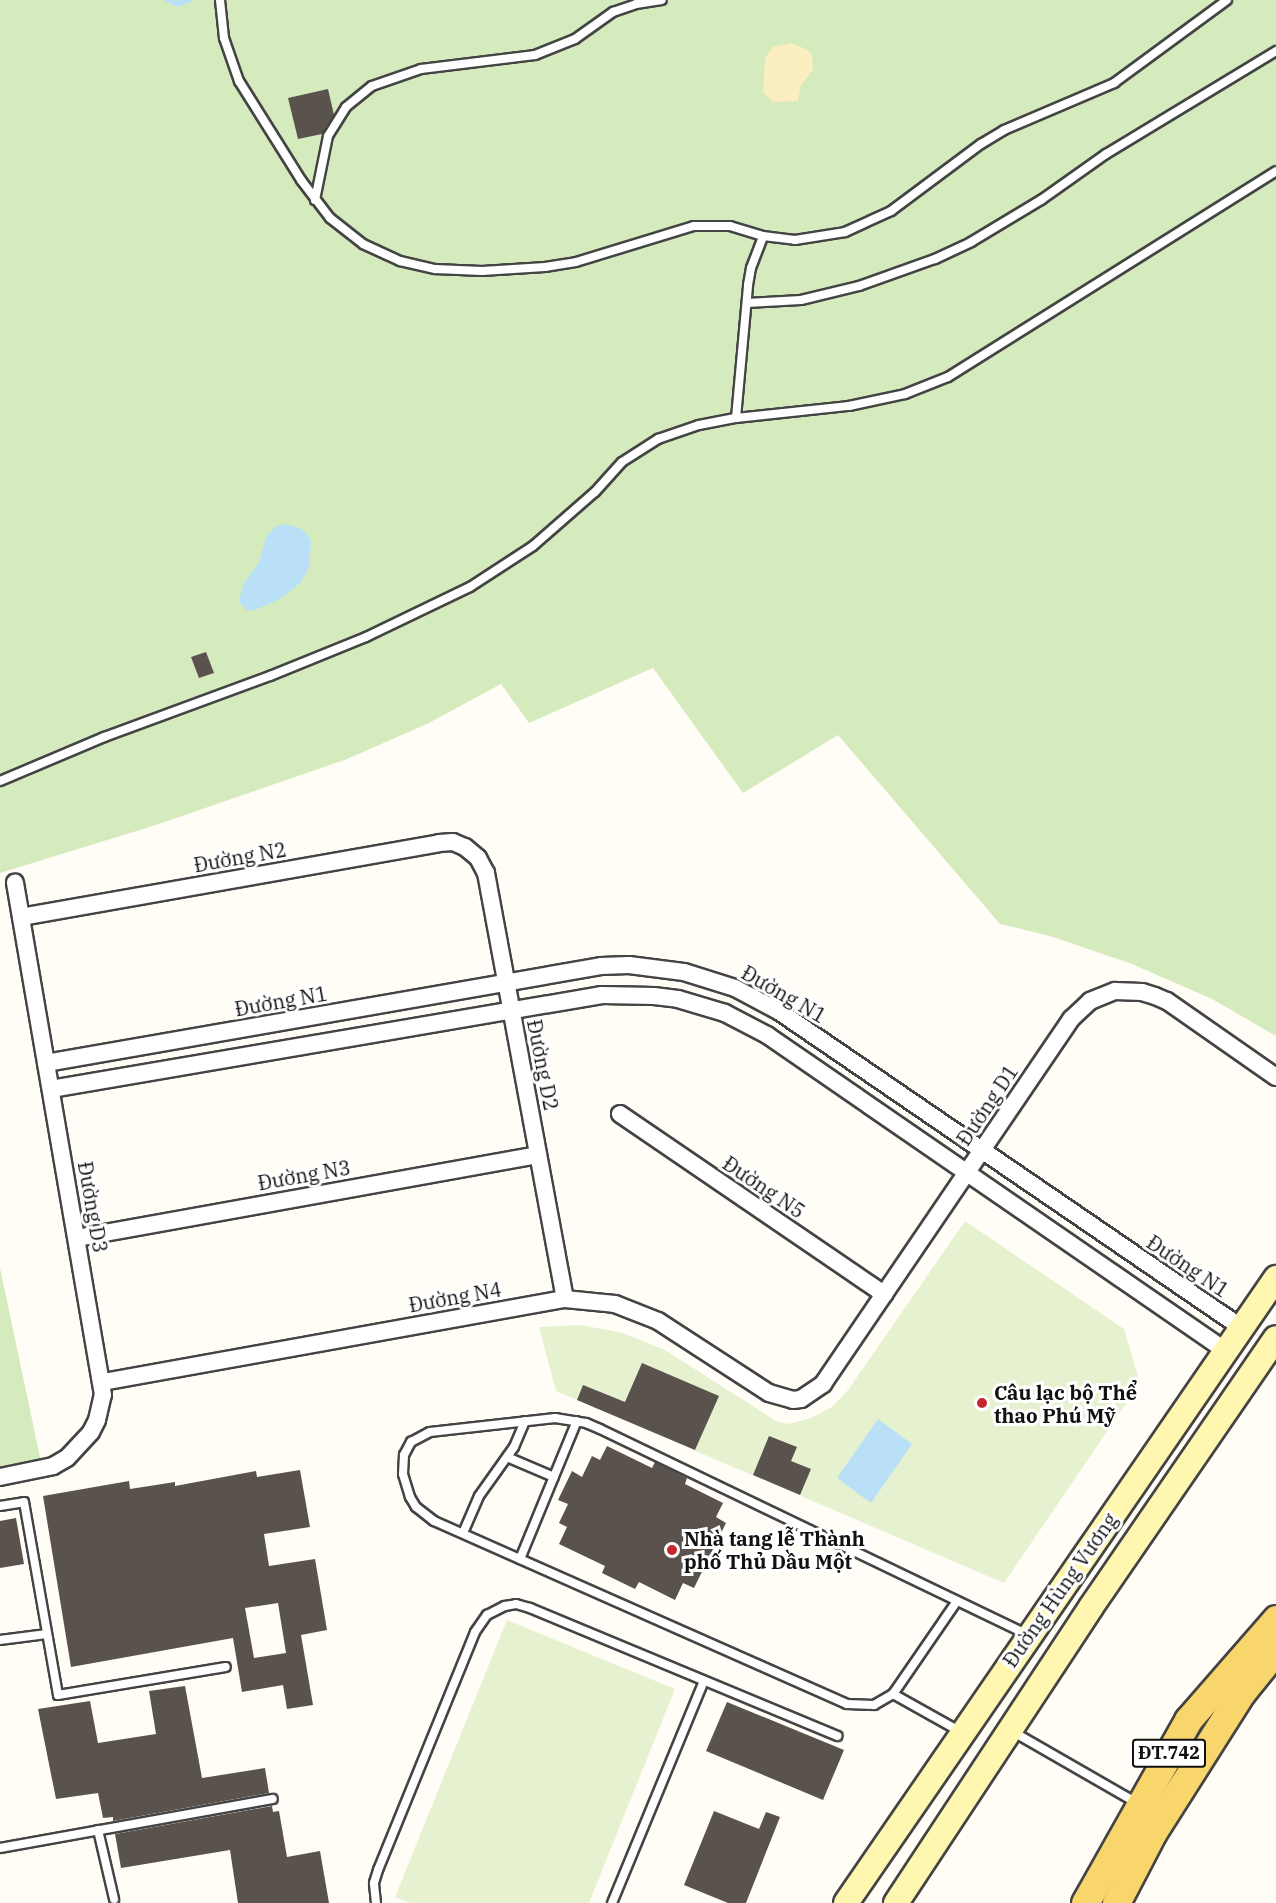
<!DOCTYPE html>
<html>
<head>
<meta charset="utf-8">
<style>
	body { margin:0 }
	#map { position:relative; width:1276px; height:1903px; overflow:hidden; background:#fffdf5; font-family:"IBM Plex Serif",serif }
	div>[style] { position:absolute }
	.green>* { inset:0; background:#d5ebbd }
	.sand>* { inset:0; background:#fbeec1 }
	.pitch>* { inset:0; background:#e6f2cf }
	.water>* { inset:0; background:#b9e0f7 }
	.building>* { inset:0; background:#5a524d }
	.roads { filter:drop-shadow(2px 0 #444) drop-shadow(-2px 0 #444) drop-shadow(0 2px #444) drop-shadow(0 -2px #444) }
	.lane>* { height:8px; margin:-4px; padding:0 4px; transform-origin:4px; border-radius:4px; background:#fff }
	.street>* { height:16px; margin:-8px; padding:0 8px; transform-origin:8px; border-radius:8px; background:#fff }
	.secondary>* { height:24px; margin:-12px; padding:0 12px; transform-origin:12px; border-radius:12px; background:#fff6b0 }
	.primary>* { height:27px; margin:-13.5px; padding:0 13.5px; transform-origin:13.5px; border-radius:13.5px; background:#f9d66b }
	.dots>* { width:16px; height:16px; translate:-50% -50%; box-sizing:border-box; border:3px solid #fff; border-radius:50% }
	span { translate:-50% -50%; white-space:nowrap; text-align:center; line-height:1.15; -webkit-text-stroke:6px #fff; paint-order:stroke }
	.shield-label span { padding:2px 4px; background:#fff; border:2px solid; border-radius:4px; -webkit-text-stroke-width:0 }
	.shield-label { font-size:18px; color:#111; font-weight:700 }
	.street-label { font-size:20px; color:#111 }
	.poi-label { font-size:20px; color:#111; font-weight:700 }
	.left { translate:0 -50%; text-align:left }
</style>
</head>
<body>
<div id="map">
	<div class="green">
		<div style="clip-path:polygon(0 0,1276px 0,1276px 1036px,1212px 999px,1132px 964px,1050px 936px,1000px 924px,838px 735px,743px 793px,653px 668px,529px 723px,501px 684px,427px 724px,347px 759px,156px 825px,0 873px)"></div>
		<div style="clip-path:polygon(0 1268px,41px 1462px,0 1469px)"></div>
	</div>
	<div class="sand">
		<div style="clip-path:polygon(791px 43px,808px 50px,812px 56px,813px 70px,801px 85px,798px 101px,773px 102px,763px 92px,765px 58px,773px 47px)"></div>
	</div>
	<div class="pitch">
		<div style="clip-path:polygon(965px 1221px,1124px 1329px,1140px 1383px,1004px 1583px,556px 1391px,539px 1327px,581px 1325px,623px 1333px,665px 1350px,776px 1421px,789px 1424px,811px 1418px,832px 1407px,848px 1390px)"></div>
		<div style="clip-path:polygon(507px 1620px,675px 1689px,589px 1903px,410px 1903px,395px 1897px)"></div>
	</div>
	<div class="water">
		<div style="clip-path:polygon(163px 0,195px 0,178px 7px)"></div>
		<div style="clip-path:polygon(287px 524px,302px 529px,311px 540px,309px 568px,300px 583px,280px 599px,255px 610px,246px 610px,240px 603px,240px 596px,244px 583px,259px 562px,266px 537px,276px 526px)"></div>
		<div style="clip-path:polygon(878px 1419px,912px 1444px,871px 1503px,837px 1478px)"></div>
	</div>
	<div class="building">
		<div style="clip-path:polygon(328px 89px,334px 115px,322px 134px,298px 139px,288px 98px)"></div>
		<div style="clip-path:polygon(206px 652px,214px 673px,199px 678px,191px 657px)"></div>
		<div style="clip-path:polygon(642px 1363px,719px 1396px,695px 1450px,577px 1400px,583px 1385px,625px 1402px)"></div>
		<div style="clip-path:polygon(769px 1436px,797px 1447px,791px 1461px,811px 1469px,800px 1495px,753px 1475px)"></div>
		<div style="clip-path:polygon(607px 1446px,652px 1468px,655px 1462px,687px 1478px,685px 1484px,723px 1503px,716px 1517px,726px 1523px,694px 1588px,683px 1583px,675px 1600px,639px 1582px,635px 1589px,602px 1573px,605px 1566px,559px 1544px,567px 1527px,559px 1523px,568px 1504px,558px 1500px,572px 1471px,582px 1477px,592px 1456px,600px 1460px)"></div>
		<div style="clip-path:polygon(evenodd,300px 1470px,310px 1527px,264px 1534px,269px 1566px,315px 1559px,327px 1630px,301px 1635px,313px 1705px,287px 1709px,283px 1685px,242px 1692px,233px 1638px,71px 1667px,43px 1496px,129px 1481px,130px 1489px,175px 1482px,175px 1486px,256px 1471px,257px 1477px,300px 1470px,278px 1603px,286px 1653px,254px 1658px,245px 1608px,278px 1603px)"></div>
		<div style="clip-path:polygon(16px 1518px,24px 1564px,0 1568px,0 1521px)"></div>
		<div style="clip-path:polygon(185px 1686px,202px 1778px,265px 1768px,269px 1793px,113px 1821px,113px 1817px,103px 1818px,98px 1793px,56px 1799px,38px 1709px,90px 1701px,98px 1743px,156px 1734px,149px 1691px)"></div>
		<div style="clip-path:polygon(727px 1702px,844px 1750px,823px 1800px,706px 1751px)"></div>
		<div style="clip-path:polygon(272px 1806px,273px 1812px,279px 1811px,287px 1857px,320px 1851px,329px 1903px,238px 1903px,230px 1850px,121px 1868px,115px 1834px)"></div>
		<div style="clip-path:polygon(714px 1811px,759px 1829px,766px 1812px,780px 1817px,746px 1903px,728px 1903px,684px 1885px)"></div>
	</div>
	<div class="roads">
		<div class="lane">
			<div style="left:220px;top:0;width:38px;rotate:84deg"></div>
			<div style="left:224px;top:38px;width:46px;rotate:70.8deg"></div>
			<div style="left:239px;top:81px;width:117px;rotate:57.9deg"></div>
			<div style="left:301px;top:180px;width:48px;rotate:52.7deg"></div>
			<div style="left:330px;top:218px;width:42px;rotate:38.2deg"></div>
			<div style="left:363px;top:244px;width:41px;rotate:24.7deg"></div>
			<div style="left:400px;top:261px;width:36px;rotate:13deg"></div>
			<div style="left:435px;top:269px;width:47px;rotate:2.4deg"></div>
			<div style="left:482px;top:271px;width:63px;rotate:-3.6deg"></div>
			<div style="left:545px;top:267px;width:31px;rotate:-9deg"></div>
			<div style="left:576px;top:262px;width:123px;rotate:-17deg"></div>
			<div style="left:694px;top:226px;width:36px"></div>
			<div style="left:730px;top:226px;width:34px;rotate:17deg"></div>
			<div style="left:763px;top:236px;width:32px;rotate:7deg"></div>
			<div style="left:795px;top:240px;width:51px;rotate:-9.1deg"></div>
			<div style="left:845px;top:232px;width:51px;rotate:-24.5deg"></div>
			<div style="left:891px;top:211px;width:112px;rotate:-36.7deg"></div>
			<div style="left:981px;top:144px;width:27px;rotate:-31deg"></div>
			<div style="left:1004px;top:130px;width:120px;rotate:-23.1deg"></div>
			<div style="left:1114px;top:83px;width:140px;rotate:-36.3deg"></div>
			<div style="left:315px;top:200px;width:65px;rotate:-78.5deg"></div>
			<div style="left:328px;top:136px;width:34px;rotate:-58deg"></div>
			<div style="left:346px;top:107px;width:33px;rotate:-39deg"></div>
			<div style="left:372px;top:86px;width:52px;rotate:-19.1deg"></div>
			<div style="left:421px;top:69px;width:115px;rotate:-7deg"></div>
			<div style="left:535px;top:55px;width:43px;rotate:-21.8deg"></div>
			<div style="left:575px;top:39px;width:47px;rotate:-35.4deg"></div>
			<div style="left:613px;top:12px;width:24px;rotate:-19deg"></div>
			<div style="left:636px;top:4px;width:26px;rotate:-9deg"></div>
			<div style="left:747px;top:303px;width:54px;rotate:-3.2deg"></div>
			<div style="left:801px;top:300px;width:60px;rotate:-13.6deg"></div>
			<div style="left:859px;top:286px;width:81px;rotate:-19.6deg"></div>
			<div style="left:935px;top:259px;width:40px;rotate:-25deg"></div>
			<div style="left:971px;top:242px;width:82px;rotate:-31deg"></div>
			<div style="left:1041px;top:200px;width:80px;rotate:-35.3deg"></div>
			<div style="left:1106px;top:154px;width:199px;rotate:-31.2deg"></div>
			<div style="left:736px;top:418px;width:134px;rotate:-84.8deg"></div>
			<div style="left:748px;top:285px;width:17px;rotate:-80deg"></div>
			<div style="left:751px;top:268px;width:34px;rotate:-69deg"></div>
			<div style="left:0;top:781px;width:113px;rotate:-22.9deg"></div>
			<div style="left:104px;top:737px;width:177px;rotate:-20.2deg"></div>
			<div style="left:270px;top:676px;width:104px;rotate:-22.1deg"></div>
			<div style="left:366px;top:637px;width:115px;rotate:-25.7deg"></div>
			<div style="left:470px;top:587px;width:75px;rotate:-33.1deg"></div>
			<div style="left:533px;top:546px;width:82px;rotate:-41.1deg"></div>
			<div style="left:595px;top:492px;width:40px;rotate:-48deg"></div>
			<div style="left:622px;top:462px;width:43px;rotate:-32.6deg"></div>
			<div style="left:658px;top:439px;width:43px;rotate:-18.9deg"></div>
			<div style="left:699px;top:425px;width:38px;rotate:-11deg"></div>
			<div style="left:736px;top:418px;width:114px;rotate:-6.1deg"></div>
			<div style="left:849px;top:406px;width:57px;rotate:-12.1deg"></div>
			<div style="left:905px;top:394px;width:46px;rotate:-21.6deg"></div>
			<div style="left:948px;top:377px;width:387px;rotate:-32.1deg"></div>
			<div style="left:507px;top:1457px;width:51px;rotate:23.1deg"></div>
			<div style="left:0;top:1506px;width:24px;rotate:-9deg"></div>
			<div style="left:24px;top:1502px;width:196px;rotate:80deg"></div>
			<div style="left:58px;top:1695px;width:170px;rotate:-9.5deg"></div>
			<div style="left:463px;top:1533px;width:40px;rotate:-66.6deg"></div>
			<div style="left:479px;top:1496px;width:60px;rotate:-54.5deg"></div>
			<div style="left:514px;top:1447px;width:28px;rotate:-67deg"></div>
			<div style="left:520px;top:1559px;width:149px;rotate:-67.6deg"></div>
			<div style="left:957px;top:1601px;width:113px;rotate:124.5deg"></div>
			<div style="left:893px;top:1694px;width:22px;rotate:150deg"></div>
			<div style="left:874px;top:1705px;width:27px;rotate:-178deg"></div>
			<div style="left:847px;top:1704px;width:452px;rotate:-156.1deg"></div>
			<div style="left:434px;top:1521px;width:23px;rotate:-142deg"></div>
			<div style="left:416px;top:1507px;width:12px;rotate:-121deg"></div>
			<div style="left:410px;top:1497px;width:24px;rotate:-107deg"></div>
			<div style="left:403px;top:1474px;width:19px;rotate:-87deg"></div>
			<div style="left:404px;top:1455px;width:15px;rotate:-62deg"></div>
			<div style="left:411px;top:1442px;width:21px;rotate:-28deg"></div>
			<div style="left:430px;top:1432px;width:126px;rotate:-6.4deg"></div>
			<div style="left:555px;top:1418px;width:31px;rotate:9deg"></div>
			<div style="left:586px;top:1423px;width:15px;rotate:23deg"></div>
			<div style="left:600px;top:1429px;width:475px;rotate:25.7deg"></div>
			<div style="left:0;top:1640px;width:47px;rotate:-7.3deg"></div>
			<div style="left:893px;top:1694px;width:78px;rotate:29.2deg"></div>
			<div style="left:1010px;top:1730px;width:146px;rotate:29.9deg"></div>
			<div style="left:98px;top:1830px;width:71px;rotate:76.9deg"></div>
			<div style="left:0;top:1848px;width:277px;rotate:-10.2deg"></div>
			<div style="left:376px;top:1903px;width:20px;rotate:-96deg"></div>
			<div style="left:374px;top:1883px;width:14px;rotate:-73deg"></div>
			<div style="left:378px;top:1870px;width:257px;rotate:-67.8deg"></div>
			<div style="left:475px;top:1632px;width:21px;rotate:-55deg"></div>
			<div style="left:487px;top:1615px;width:20px;rotate:-27deg"></div>
			<div style="left:505px;top:1606px;width:11px;rotate:-10deg"></div>
			<div style="left:516px;top:1604px;width:15px;rotate:16deg"></div>
			<div style="left:530px;top:1608px;width:333px;rotate:22.6deg"></div>
			<div style="left:612px;top:1903px;width:240px;rotate:-67.5deg"></div>
		</div>
		<div class="street">
			<div style="left:21px;top:917px;width:424px;rotate:-10deg"></div>
			<div style="left:439px;top:843px;width:14px;rotate:-4deg"></div>
			<div style="left:453px;top:842px;width:13px;rotate:23deg"></div>
			<div style="left:465px;top:847px;width:17px;rotate:40deg"></div>
			<div style="left:478px;top:858px;width:17px;rotate:62deg"></div>
			<div style="left:486px;top:873px;width:433px;rotate:79.5deg"></div>
			<div style="left:46px;top:1063px;width:563px;rotate:-9.91deg"></div>
			<div style="left:601px;top:966px;width:28px;rotate:-2deg"></div>
			<div style="left:629px;top:965px;width:55px;rotate:7.3deg"></div>
			<div style="left:684px;top:972px;width:53px;rotate:17.4deg"></div>
			<div style="left:735px;top:988px;width:51px;rotate:28.1deg"></div>
			<div style="left:780px;top:1012px;width:560px;rotate:34.37deg"></div>
			<div style="left:51px;top:1089px;width:559px;rotate:-9.68deg"></div>
			<div style="left:602px;top:995px;width:52px;rotate:1.1deg"></div>
			<div style="left:654px;top:996px;width:24px;rotate:7deg"></div>
			<div style="left:678px;top:999px;width:49px;rotate:16.6deg"></div>
			<div style="left:725px;top:1013px;width:47px;rotate:27.6deg"></div>
			<div style="left:767px;top:1035px;width:557px;rotate:34.55deg"></div>
			<div style="left:620px;top:1114px;width:320px;rotate:34.3deg"></div>
			<div style="left:77px;top:1238px;width:468px;rotate:-10.2deg"></div>
			<div style="left:103px;top:1382px;width:469px;rotate:-10.2deg"></div>
			<div style="left:565px;top:1299px;width:50px;rotate:5.7deg"></div>
			<div style="left:615px;top:1304px;width:46px;rotate:21.6deg"></div>
			<div style="left:658px;top:1321px;width:132px;rotate:33deg"></div>
			<div style="left:769px;top:1393px;width:25px;rotate:16deg"></div>
			<div style="left:793px;top:1400px;width:8px;rotate:-7deg"></div>
			<div style="left:801px;top:1399px;width:27px;rotate:-34deg"></div>
			<div style="left:823px;top:1384px;width:441px;rotate:-55.8deg"></div>
			<div style="left:1071px;top:1019px;width:26px;rotate:-43deg"></div>
			<div style="left:1090px;top:1001px;width:27px;rotate:-22deg"></div>
			<div style="left:1115px;top:991px;width:27px;rotate:2deg"></div>
			<div style="left:1142px;top:992px;width:14px;rotate:17deg"></div>
			<div style="left:1155px;top:996px;width:13px;rotate:23deg"></div>
			<div style="left:1167px;top:1001px;width:133px;rotate:34.9deg"></div>
			<div style="left:0;top:1477px;width:54px;rotate:-11.7deg"></div>
			<div style="left:53px;top:1466px;width:16px;rotate:-30deg"></div>
			<div style="left:67px;top:1458px;width:35px;rotate:-47deg"></div>
			<div style="left:91px;top:1432px;width:13px;rotate:-63deg"></div>
			<div style="left:97px;top:1420px;width:26px;rotate:-77deg"></div>
			<div style="left:103px;top:1395px;width:520px;rotate:-99.75deg"></div>
		</div>
		<div class="secondary">
			<div style="left:846px;top:1903px;width:759px;rotate:-55.47deg"></div>
			<div style="left:896px;top:1903px;width:354px;rotate:-56.6deg"></div>
			<div style="left:1091px;top:1607px;width:326px;rotate:-55.5deg"></div>
		</div>
		<div class="primary">
			<div style="left:1085px;top:1903px;width:210px;rotate:-60.6deg"></div>
			<div style="left:1188px;top:1720px;width:134px;rotate:-48.9deg"></div>
			<div style="left:1116px;top:1903px;width:80px;rotate:-62.5deg"></div>
			<div style="left:1153px;top:1832px;width:166px;rotate:-57.6deg"></div>
			<div style="left:1242px;top:1692px;width:54px;rotate:-51deg"></div>
		</div>
	</div>
	<div class="dots">
		<div style="left:982px;top:1403px;background:#c4262e"></div>
		<div style="left:672px;top:1550px;background:#c4262e"></div>
	</div>
	<div class="shield-label">
		<span style="left:1169px;top:1753px">ĐT.742</span>
	</div>
	<div class="street-label">
		<span style="left:240px;top:857px;rotate:-10deg">Đường N2</span>
		<span style="left:784px;top:994px;rotate:30deg">Đường N1</span>
		<span style="left:281px;top:1001px;rotate:-10deg">Đường N1</span>
		<span style="left:543px;top:1065px;rotate:79deg">Đường D2</span>
		<span style="left:987px;top:1105px;rotate:-56deg">Đường D1</span>
		<span style="left:304px;top:1175px;rotate:-10deg">Đường N3</span>
		<span style="left:764px;top:1187px;rotate:34deg">Đường N5</span>
		<span style="left:93px;top:1207px;rotate:80deg">Đường D3</span>
		<span style="left:1188px;top:1266px;rotate:34deg">Đường N1</span>
		<span style="left:455px;top:1297px;rotate:-10deg">Đường N4</span>
		<span style="left:1060px;top:1590px;rotate:-55deg">Đường Hùng Vương</span>
	</div>
	<div class="poi-label">
		<span class="left" style="left:994px;top:1404px">Câu lạc bộ Thể<br>thao Phú Mỹ</span>
		<span class="left" style="left:684px;top:1550px">Nhà tang lễ Thành<br>phố Thủ Dầu Một</span>
	</div>
</div>
</body>
</html>
